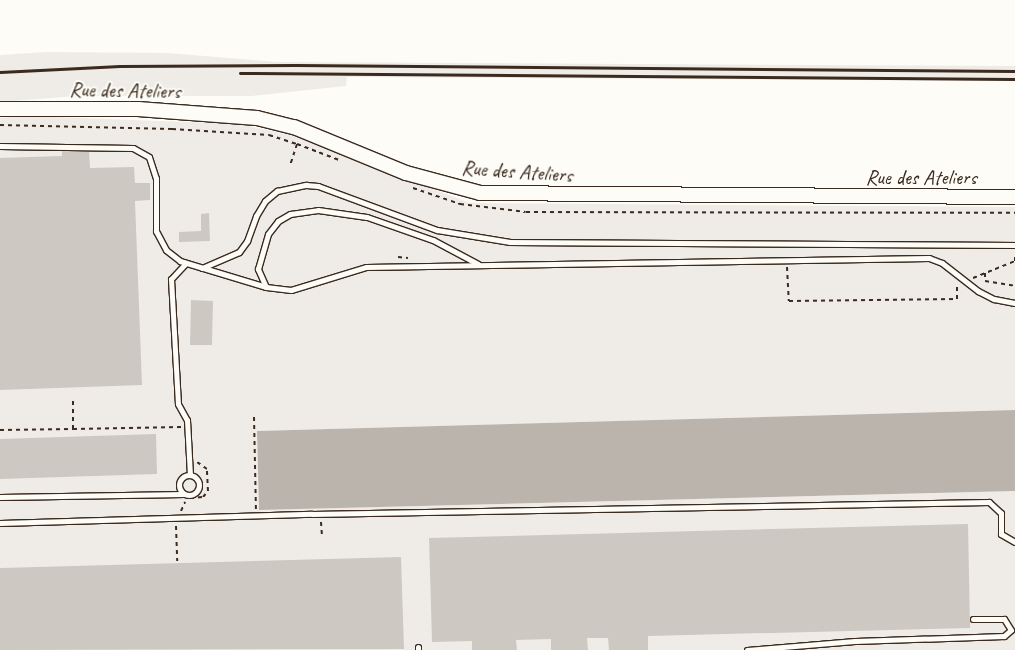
<!DOCTYPE html>
<html>
<head>
<meta charset="utf-8">
<style>
	body { margin:0 }
	#map { position:relative; width:1015px; height:650px; overflow:hidden; background:#fdfcf7; font-family:Caveat,sans-serif }
	div>[style] { position:absolute }
	.built>* { inset:0; background:#efece7 }
	.water>* { inset:0; background:#bbb4ad }
	.building>* { inset:0; background:#cdc8c2 }
	.path>* { height:2px; margin-top:-1px; transform-origin:0; background:repeating-linear-gradient(90deg,#3b2a1e 0 4px,transparent 0 8px) }
	.roads { filter:drop-shadow(1px 0 #3b2a1e) drop-shadow(-1px 0 #3b2a1e) drop-shadow(0 1px #3b2a1e) drop-shadow(0 -1px #3b2a1e) }
	.lane>* { height:5px; margin:-2.5px; padding:0 2.5px; transform-origin:2.5px; border-radius:2.5px; background:#fdfcf7 }
	.lane>.ring { margin:-2.5px; padding:0; box-sizing:content-box; background:none; border:5px solid #fdfcf7; border-radius:50% }
	.secondary>* { height:14px; margin:-7px; padding:0 7px; transform-origin:7px; border-radius:7px; background:#fdfcf7 }
	.rail>* { height:3px; margin:-1.5px; padding:0 1.5px; transform-origin:1.5px; border-radius:1.5px; background:#3b2a1e }
	span { translate:-50% -50%; white-space:nowrap; text-align:center; line-height:1.15; -webkit-text-stroke:4px #fdfcf7; paint-order:stroke }
	.street-label { font-size:21px; color:#3b2a1e }
</style>
</head>
<body>
<div id="map">
	<div class="built">
		<div style="clip-path:polygon(47px 52px,168px 53px,277px 62px,1015px 66px,1015px 81px,347px 77px,346px 86px,252px 96px,77px 96px,0 102px,0 55px)"></div>
		<div style="clip-path:polygon(27px 116px,239px 124px,290px 135px,470px 203px,1015px 207px,1015px 410px,257px 431px,259px 510px,1015px 491px,1015px 650px,0 650px,0 118px)"></div>
	</div>
	<div class="water">
		<div style="clip-path:polygon(1015px 410px,1015px 491px,259px 510px,257px 431px)"></div>
	</div>
	<div class="building">
		<div style="clip-path:polygon(62px 151px,89px 152px,90px 168px,134px 167px,135px 183px,150px 183px,150px 200px,135px 201px,142px 385px,0 390px,0 158px,62px 156px)"></div>
		<div style="clip-path:polygon(209px 213px,210px 241px,179px 242px,179px 232px,201px 231px,201px 214px)"></div>
		<div style="clip-path:polygon(191px 300px,213px 301px,212px 345px,190px 345px)"></div>
		<div style="clip-path:polygon(156px 434px,157px 474px,0 479px,0 439px)"></div>
		<div style="clip-path:polygon(968px 524px,970px 628px,648px 636px,648px 650px,609px 650px,608px 638px,587px 638px,588px 650px,551px 650px,551px 639px,516px 640px,517px 650px,472px 650px,472px 641px,432px 642px,429px 538px)"></div>
		<div style="clip-path:polygon(401px 557px,404px 649px,0 650px,0 568px)"></div>
	</div>
	<div class="path">
		<div style="left:0;top:125px;width:172px;rotate:1.3deg"></div>
		<div style="left:172px;top:129px;width:97px;rotate:3.5deg"></div>
		<div style="left:269px;top:135px;width:29px;rotate:18deg"></div>
		<div style="left:297px;top:144px;width:23px;rotate:108deg"></div>
		<div style="left:297px;top:144px;width:45px;rotate:20.9deg"></div>
		<div style="left:413px;top:188px;width:50px;rotate:18.8deg"></div>
		<div style="left:460px;top:204px;width:66px;rotate:6.9deg"></div>
		<div style="left:526px;top:212px;width:489px;rotate:0.1deg"></div>
		<div style="left:398px;top:257px;width:10px;rotate:6deg"></div>
		<div style="left:787px;top:267px;width:34px;rotate:87deg"></div>
		<div style="left:789px;top:301px;width:168px;rotate:-0.7deg"></div>
		<div style="left:957px;top:299px;width:14px;rotate:-90deg"></div>
		<div style="left:985px;top:273px;width:8px;rotate:90deg"></div>
		<div style="left:985px;top:281px;width:30px;rotate:9deg"></div>
		<div style="left:973px;top:278px;width:45px;rotate:-22deg"></div>
		<div style="left:1015px;top:261px;width:8px;rotate:-90deg"></div>
		<div style="left:254px;top:417px;width:92px;rotate:88.8deg"></div>
		<div style="left:73px;top:429px;width:108px;rotate:-1.1deg"></div>
		<div style="left:0;top:430px;width:73px;rotate:-0.8deg"></div>
		<div style="left:73px;top:429px;width:32px;rotate:-90deg"></div>
		<div style="left:190px;top:498px;width:13px;rotate:-4deg"></div>
		<div style="left:203px;top:497px;width:8px;rotate:-50deg"></div>
		<div style="left:208px;top:491px;width:22px;rotate:-93deg"></div>
		<div style="left:207px;top:469px;width:12px;rotate:-145deg"></div>
		<div style="left:181px;top:511px;width:10px;rotate:-66deg"></div>
		<div style="left:321px;top:522px;width:16px;rotate:86deg"></div>
		<div style="left:176px;top:526px;width:35px;rotate:88deg"></div>
	</div>
	<div class="roads">
		<div class="lane">
			<div style="left:0;top:146px;width:133px;rotate:0.9deg"></div>
			<div style="left:133px;top:148px;width:18px;rotate:29deg"></div>
			<div style="left:149px;top:157px;width:22px;rotate:72deg"></div>
			<div style="left:156px;top:178px;width:53px;rotate:90deg"></div>
			<div style="left:156px;top:231px;width:21px;rotate:62deg"></div>
			<div style="left:166px;top:250px;width:18px;rotate:38deg"></div>
			<div style="left:180px;top:261px;width:90px;rotate:16.8deg"></div>
			<div style="left:266px;top:287px;width:25px;rotate:7deg"></div>
			<div style="left:291px;top:290px;width:78px;rotate:-17deg"></div>
			<div style="left:366px;top:267px;width:563px;rotate:-0.92deg"></div>
			<div style="left:929px;top:258px;width:14px;rotate:21deg"></div>
			<div style="left:942px;top:263px;width:46px;rotate:37.9deg"></div>
			<div style="left:978px;top:291px;width:18px;rotate:27deg"></div>
			<div style="left:994px;top:299px;width:21px;rotate:11deg"></div>
			<div style="left:186px;top:263px;width:22px;rotate:133deg"></div>
			<div style="left:171px;top:279px;width:125px;rotate:86.8deg"></div>
			<div style="left:178px;top:404px;width:18px;rotate:61deg"></div>
			<div style="left:187px;top:420px;width:55px;rotate:86.9deg"></div>
			<div style="left:202px;top:268px;width:40px;rotate:-23.4deg"></div>
			<div style="left:239px;top:252px;width:14px;rotate:-54deg"></div>
			<div style="left:247px;top:241px;width:27px;rotate:-70deg"></div>
			<div style="left:256px;top:216px;width:17px;rotate:-59deg"></div>
			<div style="left:265px;top:201px;width:16px;rotate:-40deg"></div>
			<div style="left:277px;top:191px;width:30px;rotate:-12deg"></div>
			<div style="left:306px;top:185px;width:12px;rotate:5deg"></div>
			<div style="left:318px;top:186px;width:127px;rotate:20.3deg"></div>
			<div style="left:437px;top:230px;width:74px;rotate:9.3deg"></div>
			<div style="left:510px;top:242px;width:505px;rotate:0.34deg"></div>
			<div style="left:266px;top:287px;width:20px;rotate:-114deg"></div>
			<div style="left:258px;top:269px;width:36px;rotate:-74deg"></div>
			<div style="left:268px;top:234px;width:16px;rotate:-52deg"></div>
			<div style="left:278px;top:221px;width:14px;rotate:-30deg"></div>
			<div style="left:290px;top:214px;width:28px;rotate:-8deg"></div>
			<div style="left:318px;top:210px;width:49px;rotate:8.1deg"></div>
			<div style="left:367px;top:217px;width:70px;rotate:19.2deg"></div>
			<div style="left:433px;top:240px;width:51px;rotate:28.1deg"></div>
			<div class="ring" style="left:179px;top:475px;width:15px;height:15px"></div>
			<div style="left:0;top:497px;width:184px;rotate:-0.9deg"></div>
			<div style="left:0;top:523px;width:312px;rotate:-1.7deg"></div>
			<div style="left:312px;top:514px;width:677px;rotate:-1.02deg"></div>
			<div style="left:989px;top:502px;width:16px;rotate:43deg"></div>
			<div style="left:1001px;top:513px;width:21px;rotate:90deg"></div>
			<div style="left:1001px;top:534px;width:16px;rotate:30deg"></div>
			<div style="left:418px;top:647px;width:3px;rotate:90deg"></div>
			<div style="left:747px;top:650px;width:108px;rotate:-4.8deg"></div>
			<div style="left:855px;top:641px;width:149px;rotate:-1.9deg"></div>
			<div style="left:1004px;top:636px;width:9px;rotate:-41deg"></div>
			<div style="left:1011px;top:630px;width:13px;rotate:-122deg"></div>
			<div style="left:1004px;top:619px;width:31px;rotate:180deg"></div>
		</div>
		<div class="secondary">
			<div style="left:0;top:109px;width:138px"></div>
			<div style="left:138px;top:109px;width:119px;rotate:4.3deg"></div>
			<div style="left:257px;top:118px;width:38px;rotate:14deg"></div>
			<div style="left:294px;top:127px;width:121px;rotate:22.3deg"></div>
			<div style="left:406px;top:173px;width:77px;rotate:15.1deg"></div>
			<div style="left:480px;top:193px;width:535px;rotate:0.43deg"></div>
		</div>
	</div>
	<div class="rail">
		<div style="left:0;top:72px;width:120px;rotate:-2.9deg"></div>
		<div style="left:120px;top:66px;width:175px;rotate:-0.3deg"></div>
		<div style="left:295px;top:65px;width:720px;rotate:0.48deg"></div>
		<div style="left:240px;top:73px;width:775px;rotate:0.44deg"></div>
	</div>
	<div class="street-label">
		<span style="left:125px;top:90px;rotate:1deg">Rue des Ateliers</span>
		<span style="left:517px;top:171px;rotate:4deg">Rue des Ateliers</span>
		<span style="left:921px;top:177px">Rue des Ateliers</span>
	</div>
</div>
</body>
</html>
